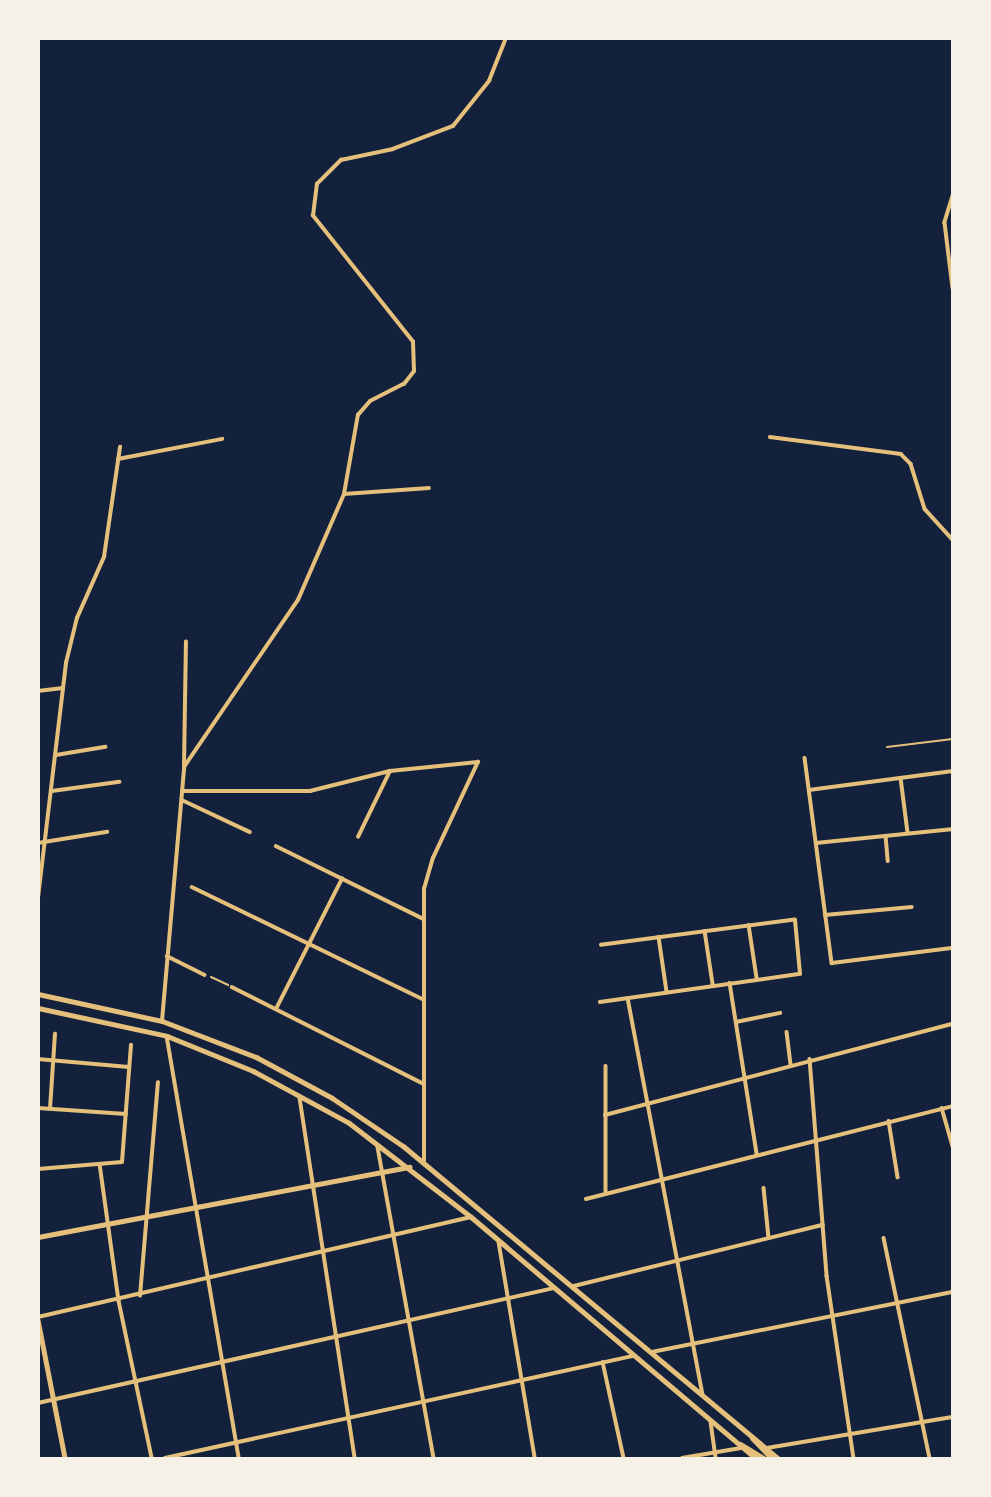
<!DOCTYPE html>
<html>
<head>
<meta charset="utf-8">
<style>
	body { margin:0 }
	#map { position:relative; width:991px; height:1497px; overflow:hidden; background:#14213d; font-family:Raleway,sans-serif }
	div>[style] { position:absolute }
	.path>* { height:2px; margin:-1px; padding:0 1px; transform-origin:1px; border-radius:1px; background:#e5c07b }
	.minor>* { height:3.5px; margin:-1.75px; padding:0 1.75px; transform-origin:1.75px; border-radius:1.75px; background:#e5c07b }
	.tertiary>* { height:4.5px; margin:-2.25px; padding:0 2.25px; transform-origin:2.25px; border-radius:2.25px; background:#e5c07b }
	.primary>* { height:5px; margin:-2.5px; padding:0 2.5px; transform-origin:2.5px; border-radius:2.5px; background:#e5c07b }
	span { translate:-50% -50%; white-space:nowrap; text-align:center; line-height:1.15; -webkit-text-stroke:6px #f6f1e7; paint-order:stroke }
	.frame { position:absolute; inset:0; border:40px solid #f6f1e7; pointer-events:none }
</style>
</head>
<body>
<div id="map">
	<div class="path">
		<div style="left:887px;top:747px;width:66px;rotate:-6.9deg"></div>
		<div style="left:211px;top:977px;width:19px;rotate:25deg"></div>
	</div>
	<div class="minor">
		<div style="left:953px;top:196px;width:28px;rotate:107deg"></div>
		<div style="left:945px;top:223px;width:65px;rotate:83deg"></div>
		<div style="left:770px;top:437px;width:132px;rotate:7.4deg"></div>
		<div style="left:901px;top:454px;width:14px;rotate:45deg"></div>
		<div style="left:911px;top:464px;width:47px;rotate:72.7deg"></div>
		<div style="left:925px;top:509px;width:42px;rotate:47.9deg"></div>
		<div style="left:118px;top:459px;width:106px;rotate:-10.9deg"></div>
		<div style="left:344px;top:494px;width:85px;rotate:-4deg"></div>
		<div style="left:38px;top:691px;width:25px;rotate:-7deg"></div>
		<div style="left:56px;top:755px;width:50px;rotate:-9.3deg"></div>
		<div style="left:805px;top:758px;width:207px;rotate:82.5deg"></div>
		<div style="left:832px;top:963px;width:122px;rotate:-7.1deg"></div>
		<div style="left:184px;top:766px;width:124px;rotate:-89.1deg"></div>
		<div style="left:901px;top:778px;width:55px;rotate:82.7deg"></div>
		<div style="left:809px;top:790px;width:145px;rotate:-7.5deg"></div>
		<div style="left:52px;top:791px;width:68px;rotate:-7.7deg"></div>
		<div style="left:182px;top:791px;width:128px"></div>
		<div style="left:310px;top:791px;width:82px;rotate:-14deg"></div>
		<div style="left:390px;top:771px;width:88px;rotate:-5.8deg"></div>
		<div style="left:182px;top:800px;width:75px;rotate:25.2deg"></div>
		<div style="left:886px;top:836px;width:25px;rotate:85deg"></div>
		<div style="left:358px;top:837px;width:73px;rotate:-64.1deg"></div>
		<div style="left:38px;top:843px;width:70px;rotate:-9.1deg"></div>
		<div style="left:816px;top:843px;width:138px;rotate:-5.8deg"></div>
		<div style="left:276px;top:846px;width:163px;rotate:26.3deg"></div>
		<div style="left:192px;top:887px;width:257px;rotate:25.9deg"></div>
		<div style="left:38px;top:898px;width:237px;rotate:-83.2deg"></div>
		<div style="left:66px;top:663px;width:46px;rotate:-76.3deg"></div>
		<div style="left:77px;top:618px;width:67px;rotate:-66.1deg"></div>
		<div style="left:104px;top:557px;width:111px;rotate:-81.7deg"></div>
		<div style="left:825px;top:915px;width:87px;rotate:-5.3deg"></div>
		<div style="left:749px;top:925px;width:54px;rotate:81.4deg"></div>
		<div style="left:705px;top:931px;width:54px;rotate:81.4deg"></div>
		<div style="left:659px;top:937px;width:56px;rotate:81.7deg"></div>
		<div style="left:167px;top:956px;width:42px;rotate:26.6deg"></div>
		<div style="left:730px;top:983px;width:173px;rotate:81deg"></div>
		<div style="left:232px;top:987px;width:215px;rotate:26.8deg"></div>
		<div style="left:628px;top:998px;width:404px;rotate:79.3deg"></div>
		<div style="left:600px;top:1002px;width:202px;rotate:-8deg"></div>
		<div style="left:800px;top:974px;width:54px;rotate:-95.3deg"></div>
		<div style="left:795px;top:920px;width:195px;rotate:172.6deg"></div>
		<div style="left:276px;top:1009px;width:146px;rotate:-63.1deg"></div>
		<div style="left:162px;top:1021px;width:255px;rotate:-85deg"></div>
		<div style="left:184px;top:767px;width:202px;rotate:-55.7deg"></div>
		<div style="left:298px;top:600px;width:116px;rotate:-66.5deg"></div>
		<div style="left:344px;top:494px;width:80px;rotate:-80deg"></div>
		<div style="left:358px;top:415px;width:18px;rotate:-49deg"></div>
		<div style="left:370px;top:401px;width:38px;rotate:-27deg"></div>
		<div style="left:404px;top:384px;width:16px;rotate:-52deg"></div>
		<div style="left:414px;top:371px;width:29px;rotate:-92deg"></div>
		<div style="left:413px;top:342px;width:161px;rotate:-128.4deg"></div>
		<div style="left:313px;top:216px;width:32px;rotate:-83deg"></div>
		<div style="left:317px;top:184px;width:34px;rotate:-45deg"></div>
		<div style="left:341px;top:160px;width:53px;rotate:-11.9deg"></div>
		<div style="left:393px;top:149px;width:64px;rotate:-21deg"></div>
		<div style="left:453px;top:126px;width:58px;rotate:-51.3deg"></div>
		<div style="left:489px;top:81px;width:46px;rotate:-68.4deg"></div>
		<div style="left:736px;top:1022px;width:45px;rotate:-11.6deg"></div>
		<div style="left:787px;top:1032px;width:33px;rotate:83deg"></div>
		<div style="left:167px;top:1036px;width:428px;rotate:80.3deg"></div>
		<div style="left:38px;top:1059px;width:91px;rotate:5deg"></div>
		<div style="left:810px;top:1059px;width:218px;rotate:85.5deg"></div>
		<div style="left:827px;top:1276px;width:184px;rotate:81.6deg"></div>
		<div style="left:606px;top:1066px;width:127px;rotate:90deg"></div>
		<div style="left:300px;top:1098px;width:364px;rotate:81.3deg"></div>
		<div style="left:38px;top:1108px;width:88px;rotate:3.9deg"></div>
		<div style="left:942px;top:1108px;width:40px;rotate:74deg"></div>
		<div style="left:50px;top:1109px;width:75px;rotate:-86.2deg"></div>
		<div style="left:605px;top:1115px;width:360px;rotate:-14.7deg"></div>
		<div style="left:889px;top:1121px;width:57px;rotate:80.9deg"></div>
		<div style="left:378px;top:1147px;width:316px;rotate:79.8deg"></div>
		<div style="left:424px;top:1161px;width:272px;rotate:-90deg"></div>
		<div style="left:424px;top:889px;width:32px;rotate:-74deg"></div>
		<div style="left:433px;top:858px;width:106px;rotate:-64.9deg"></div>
		<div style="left:100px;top:1164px;width:138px;rotate:82.1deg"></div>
		<div style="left:119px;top:1301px;width:160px;rotate:78.1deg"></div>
		<div style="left:38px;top:1169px;width:84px;rotate:-4.8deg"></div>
		<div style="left:122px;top:1162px;width:117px;rotate:-85.6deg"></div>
		<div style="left:764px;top:1188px;width:50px;rotate:84.3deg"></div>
		<div style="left:586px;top:1199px;width:379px;rotate:-14.2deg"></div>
		<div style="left:884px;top:1238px;width:225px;rotate:78.2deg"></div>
		<div style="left:499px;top:1242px;width:219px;rotate:80.5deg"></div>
		<div style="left:574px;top:1286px;width:256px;rotate:-13.8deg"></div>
		<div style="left:140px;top:1296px;width:214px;rotate:-85.2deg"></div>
		<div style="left:38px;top:1317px;width:444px;rotate:-13deg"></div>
		<div style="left:652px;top:1352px;width:307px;rotate:-11.3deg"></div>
		<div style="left:603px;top:1362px;width:98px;rotate:77.7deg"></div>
		<div style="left:38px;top:1403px;width:529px;rotate:-12.56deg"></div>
		<div style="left:711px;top:1422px;width:36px;rotate:82deg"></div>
		<div style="left:767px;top:1448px;width:189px;rotate:-9.5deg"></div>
		<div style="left:165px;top:1458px;width:480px;rotate:-12.3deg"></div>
		<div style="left:682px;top:1458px;width:61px;rotate:-9.5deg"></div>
	</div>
	<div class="tertiary">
		<div style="left:38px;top:1237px;width:378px;rotate:-10.7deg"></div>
		<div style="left:38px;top:1320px;width:141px;rotate:78.9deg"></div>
	</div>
	<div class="primary">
		<div style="left:38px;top:994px;width:127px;rotate:12.3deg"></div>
		<div style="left:162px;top:1021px;width:101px;rotate:21deg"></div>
		<div style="left:256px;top:1057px;width:86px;rotate:28.3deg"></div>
		<div style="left:332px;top:1098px;width:86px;rotate:34.1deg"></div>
		<div style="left:403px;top:1146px;width:488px;rotate:39.8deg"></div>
		<div style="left:38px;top:1008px;width:132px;rotate:12.2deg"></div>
		<div style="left:167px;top:1036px;width:93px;rotate:22.1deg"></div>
		<div style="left:253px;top:1071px;width:109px;rotate:28.4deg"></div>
		<div style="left:349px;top:1123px;width:154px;rotate:37.6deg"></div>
		<div style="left:471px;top:1217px;width:372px;rotate:40.3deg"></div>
		<div style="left:752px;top:1438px;width:28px;rotate:46deg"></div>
		<div style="left:740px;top:1444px;width:27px;rotate:31deg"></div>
	</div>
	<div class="frame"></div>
</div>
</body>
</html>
